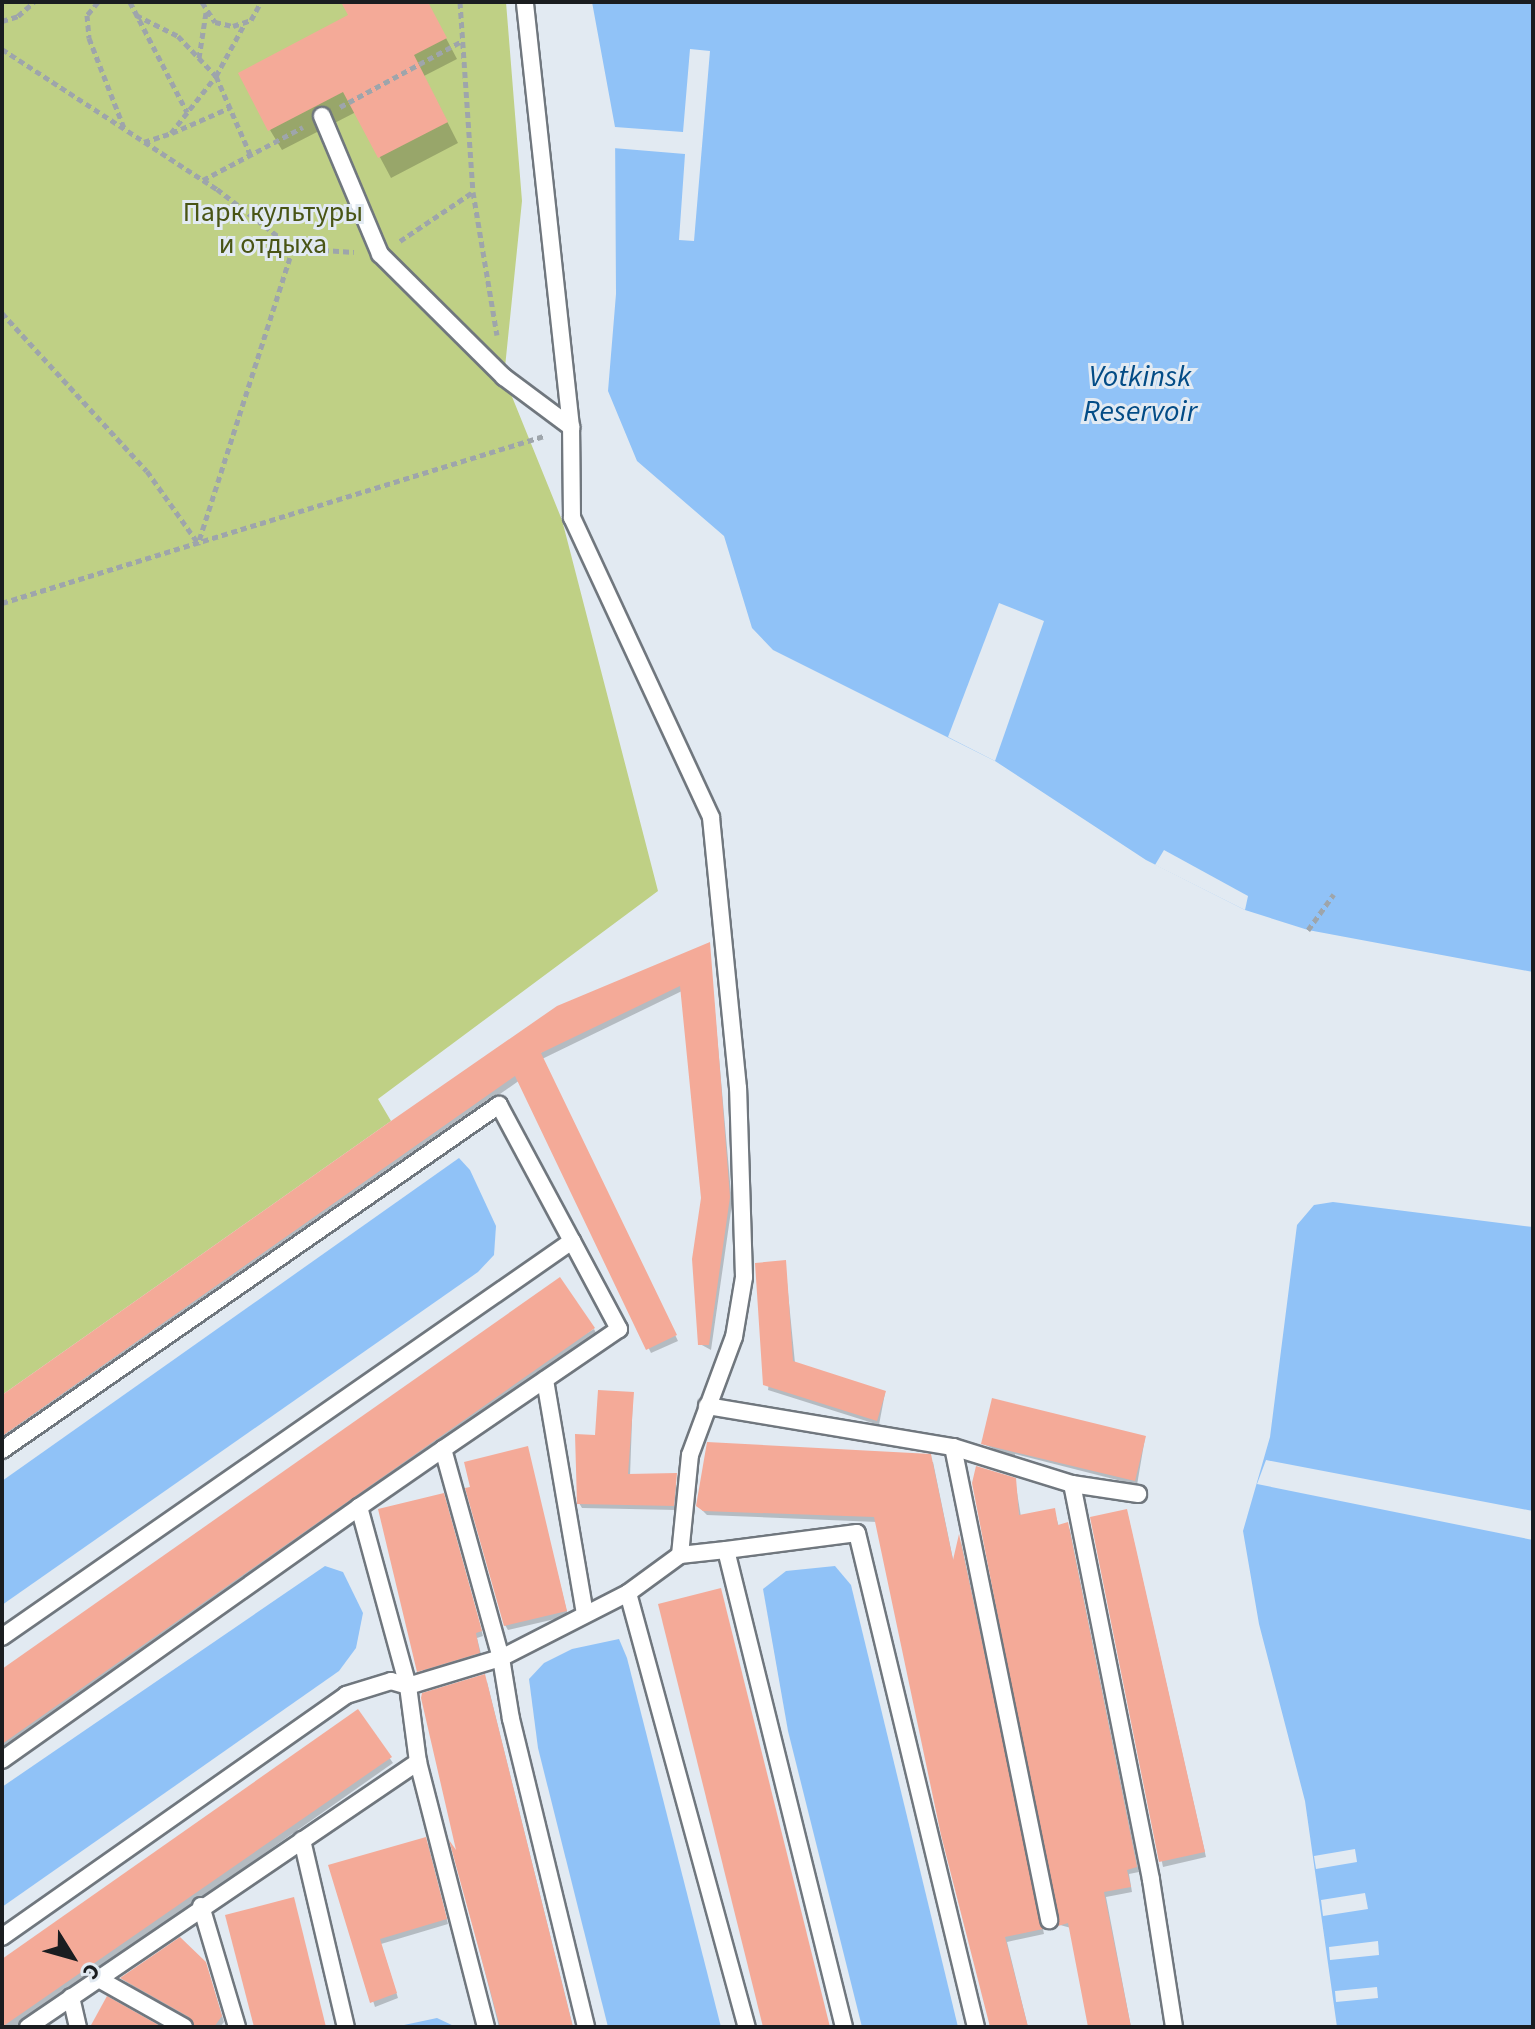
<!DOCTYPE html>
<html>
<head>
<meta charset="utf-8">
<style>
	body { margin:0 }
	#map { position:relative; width:1535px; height:2029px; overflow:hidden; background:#e2eaf2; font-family:"Source Sans 3",sans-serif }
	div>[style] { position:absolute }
	.green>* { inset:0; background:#bfd085 }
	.water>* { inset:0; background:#90c2f7 }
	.pier>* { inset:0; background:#e2eaf2 }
	.shadow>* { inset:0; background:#0003 }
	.building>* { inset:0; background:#f4aa98 }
	.path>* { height:5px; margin-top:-2.5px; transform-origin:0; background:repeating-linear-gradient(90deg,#9ea5ab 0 6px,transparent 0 10px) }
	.roads { filter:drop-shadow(2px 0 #70777e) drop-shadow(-2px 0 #70777e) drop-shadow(0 2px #70777e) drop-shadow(0 -2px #70777e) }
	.service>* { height:16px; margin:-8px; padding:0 8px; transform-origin:8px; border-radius:8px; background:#fff }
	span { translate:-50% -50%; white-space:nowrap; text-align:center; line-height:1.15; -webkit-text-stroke:6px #e2eaf2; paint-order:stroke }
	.park-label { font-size:28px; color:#495515 }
	.water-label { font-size:30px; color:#034c86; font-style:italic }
	.frame { position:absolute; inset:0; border:4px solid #1a1d20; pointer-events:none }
	.north { position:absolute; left:32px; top:1917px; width:80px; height:80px; -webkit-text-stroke:6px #e2eaf2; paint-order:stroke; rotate:127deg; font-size:22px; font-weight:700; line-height:32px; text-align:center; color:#1a1d20 }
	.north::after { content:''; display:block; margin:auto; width:28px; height:36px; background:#1a1d20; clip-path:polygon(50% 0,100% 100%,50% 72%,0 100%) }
</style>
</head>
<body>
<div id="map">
	<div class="green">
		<div style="clip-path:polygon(2px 2px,506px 2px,522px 201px,504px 377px,562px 520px,658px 891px,378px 1099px,391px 1121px,2px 1395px)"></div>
	</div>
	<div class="water">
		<div style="clip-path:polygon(592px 2px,1533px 2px,1533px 972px,1308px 930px,1245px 910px,1146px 860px,995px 761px,773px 650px,752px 628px,724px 536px,637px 461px,608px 391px,616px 294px,615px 127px)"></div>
		<div style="clip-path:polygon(459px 1158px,470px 1170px,496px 1226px,494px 1255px,478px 1272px,2px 1605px,2px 1481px)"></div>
		<div style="clip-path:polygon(1333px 1202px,1533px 1227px,1533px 2027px,1337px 2027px,1305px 1801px,1259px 1624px,1243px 1531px,1270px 1437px,1297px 1225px,1314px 1205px)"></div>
		<div style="clip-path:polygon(325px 1566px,343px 1572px,363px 1613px,356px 1648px,339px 1671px,2px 1907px,2px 1787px)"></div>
		<div style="clip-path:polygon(835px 1566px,851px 1585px,958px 2027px,862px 2027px,788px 1731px,763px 1589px,786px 1571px)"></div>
		<div style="clip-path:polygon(619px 1639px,627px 1658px,721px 2027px,608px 2027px,538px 1748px,529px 1679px,544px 1663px,572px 1649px)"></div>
		<div style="clip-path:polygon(437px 2018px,456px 2027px,400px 2027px,404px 2025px)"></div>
	</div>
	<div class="pier">
		<div style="clip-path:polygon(690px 49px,710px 51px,694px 241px,679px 240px,685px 154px,613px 148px,615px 127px,683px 132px)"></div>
		<div style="clip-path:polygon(999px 603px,1044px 621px,995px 761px,948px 737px)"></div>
		<div style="clip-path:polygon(1164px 850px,1248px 896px,1245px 910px,1155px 865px)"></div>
		<div style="clip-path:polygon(1266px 1460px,1533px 1511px,1533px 1540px,1257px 1484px)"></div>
		<div style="clip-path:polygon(1355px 1849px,1357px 1862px,1316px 1869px,1314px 1856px)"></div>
		<div style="clip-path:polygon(1365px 1893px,1368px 1909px,1323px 1916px,1321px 1900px)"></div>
		<div style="clip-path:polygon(1378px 1941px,1379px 1955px,1330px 1960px,1329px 1947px)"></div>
		<div style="clip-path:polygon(1377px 1987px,1378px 1998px,1336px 2002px,1335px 1991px)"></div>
	</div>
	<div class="shadow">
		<div style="clip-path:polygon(351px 2px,427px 2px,457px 59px,424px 76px,458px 143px,391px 178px,356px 112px,282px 150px,270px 130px,350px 16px)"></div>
		<div style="clip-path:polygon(709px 945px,732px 1204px,711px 1350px,700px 1344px,703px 1198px,682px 991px,542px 1059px,678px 1341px,651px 1353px,520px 1080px,2px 1443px,2px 1398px)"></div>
		<div style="clip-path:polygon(785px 1262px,795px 1363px,885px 1393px,879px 1425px,768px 1390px)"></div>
		<div style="clip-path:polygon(594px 1329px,596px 1333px,2px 1750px,2px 1671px)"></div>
		<div style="clip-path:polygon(633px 1394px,630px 1476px,676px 1475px,676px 1510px,582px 1508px,579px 1503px)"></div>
		<div style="clip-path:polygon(1145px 1438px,1137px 1485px,1015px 1454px,1015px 1458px,983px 1444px)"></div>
		<div style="clip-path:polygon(527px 1449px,568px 1616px,508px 1630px,505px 1625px)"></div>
		<div style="clip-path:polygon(933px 1462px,954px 1564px,961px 1541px,1044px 1934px,1007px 1942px,1028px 2027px,991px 2027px,877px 1522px,707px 1515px,698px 1506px)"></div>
		<div style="clip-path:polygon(1015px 1480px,1021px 1517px,1054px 1510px,1059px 1527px,1067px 1525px,1070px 1530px,1139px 1872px,1129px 1874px,1132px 1892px,1106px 1897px,1131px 2027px,1090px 2027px,1071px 1928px,1060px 1925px)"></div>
		<div style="clip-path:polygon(446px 1501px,483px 1636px,477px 1638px,482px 1658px,422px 1676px)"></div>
		<div style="clip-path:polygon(1128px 1516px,1206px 1857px,1163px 1867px,1092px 1519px)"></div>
		<div style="clip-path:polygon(487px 1682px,573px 2027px,499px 2027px,454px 1850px,460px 1859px)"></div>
		<div style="clip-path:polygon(358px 1712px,393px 1763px,18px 2027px,2px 2027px,2px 1962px)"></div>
		<div style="clip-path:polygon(428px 1844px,448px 1924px,381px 1944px,398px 1998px,375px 2007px,330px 1867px)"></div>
		<div style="clip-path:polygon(208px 1970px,224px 2022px,220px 2027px,194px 2027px,122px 1979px)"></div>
	</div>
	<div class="building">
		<div style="clip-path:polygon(341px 2px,428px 2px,447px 38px,414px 55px,448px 122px,378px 158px,343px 92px,268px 131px,238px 73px,348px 15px)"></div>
		<div style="clip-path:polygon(710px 942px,730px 1197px,709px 1345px,698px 1345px,692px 1259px,701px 1198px,680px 986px,541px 1053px,677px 1335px,646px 1350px,515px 1076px,2px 1436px,2px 1395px,391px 1121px,557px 1006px)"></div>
		<div style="clip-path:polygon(786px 1260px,793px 1361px,886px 1391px,877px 1421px,763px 1385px,755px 1263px)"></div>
		<div style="clip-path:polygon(560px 1277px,595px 1328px,2px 1744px,2px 1669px)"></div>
		<div style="clip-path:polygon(598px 1390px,634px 1392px,628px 1474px,677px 1473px,674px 1506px,577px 1504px,575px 1434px,595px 1435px)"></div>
		<div style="clip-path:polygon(992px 1398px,1146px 1436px,1135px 1481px,981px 1444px)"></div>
		<div style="clip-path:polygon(707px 1442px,931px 1454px,953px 1560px,959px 1534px,1043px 1929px,1005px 1937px,1028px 2027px,990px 2027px,941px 1835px,874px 1517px,703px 1511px,696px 1506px)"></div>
		<div style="clip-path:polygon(528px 1446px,567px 1611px,504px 1626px,465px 1488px,470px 1487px,464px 1462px)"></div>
		<div style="clip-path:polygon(976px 1466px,1016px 1478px,1019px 1515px,1055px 1508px,1058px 1525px,1068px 1522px,1137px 1867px,1127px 1870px,1131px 1887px,1104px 1892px,1131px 2027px,1088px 2027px,1068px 1923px,1058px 1926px,972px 1483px)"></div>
		<div style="clip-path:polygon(444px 1493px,482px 1631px,476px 1633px,480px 1653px,417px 1672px,378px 1509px)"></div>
		<div style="clip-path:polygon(1127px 1509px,1205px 1852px,1159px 1862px,1090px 1517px)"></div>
		<div style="clip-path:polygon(721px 1588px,830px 2027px,763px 2027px,658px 1604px)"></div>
		<div style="clip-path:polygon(485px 1674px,573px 2027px,500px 2027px,449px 1840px,456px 1850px,421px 1698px,422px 1693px)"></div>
		<div style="clip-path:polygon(358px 1709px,392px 1757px,2px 2027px,2px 1959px)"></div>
		<div style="clip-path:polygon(426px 1837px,447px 1919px,380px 1939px,397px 1993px,370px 2003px,328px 1865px)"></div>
		<div style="clip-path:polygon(294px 1897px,326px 2027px,254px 2027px,225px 1915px)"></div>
		<div style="clip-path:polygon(180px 1937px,206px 1962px,222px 2016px,214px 2027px,195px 2027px,189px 2017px,120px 1978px)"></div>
		<div style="clip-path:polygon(107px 1996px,162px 2027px,90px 2027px)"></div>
	</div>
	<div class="path">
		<div style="left:98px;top:2px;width:17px;rotate:130deg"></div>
		<div style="left:87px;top:15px;width:23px;rotate:85deg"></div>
		<div style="left:89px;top:38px;width:97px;rotate:68.7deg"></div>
		<div style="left:130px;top:2px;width:124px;rotate:62.6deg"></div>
		<div style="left:202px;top:2px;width:24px;rotate:57deg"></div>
		<div style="left:215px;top:22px;width:18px;rotate:13deg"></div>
		<div style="left:233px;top:26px;width:19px;rotate:-18deg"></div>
		<div style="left:251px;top:20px;width:21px;rotate:-61deg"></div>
		<div style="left:460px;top:2px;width:190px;rotate:86.1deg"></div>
		<div style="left:473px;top:192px;width:145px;rotate:80.5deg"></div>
		<div style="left:136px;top:15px;width:47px;rotate:26.6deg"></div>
		<div style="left:178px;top:36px;width:55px;rotate:46.5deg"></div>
		<div style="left:216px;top:76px;width:85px;rotate:66.4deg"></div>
		<div style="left:2px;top:21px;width:17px;rotate:-17deg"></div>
		<div style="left:18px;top:16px;width:21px;rotate:-41deg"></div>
		<div style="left:2px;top:49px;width:257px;rotate:33.1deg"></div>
		<div style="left:217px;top:189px;width:96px;rotate:37.8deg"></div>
		<div style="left:293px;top:248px;width:311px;rotate:107.8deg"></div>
		<div style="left:199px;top:58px;width:47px;rotate:-81.3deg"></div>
		<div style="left:340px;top:107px;width:139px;rotate:-28.4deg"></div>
		<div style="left:172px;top:133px;width:64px;rotate:-23.8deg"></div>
		<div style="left:144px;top:142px;width:28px;rotate:-18deg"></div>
		<div style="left:171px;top:133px;width:73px;rotate:-51.7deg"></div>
		<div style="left:216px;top:76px;width:60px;rotate:-61.3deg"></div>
		<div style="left:203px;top:180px;width:113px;rotate:-27.9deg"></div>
		<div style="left:400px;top:241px;width:88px;rotate:-33.9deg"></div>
		<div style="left:293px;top:248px;width:61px;rotate:3.8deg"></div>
		<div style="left:2px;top:313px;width:214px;rotate:47.5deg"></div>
		<div style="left:147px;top:471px;width:88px;rotate:54.7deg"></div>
		<div style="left:2px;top:603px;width:567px;rotate:-17.13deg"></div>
		<div style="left:1308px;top:930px;width:44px;rotate:-54.2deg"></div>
	</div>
	<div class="roads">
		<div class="service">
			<div style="left:322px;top:116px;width:150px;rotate:67.2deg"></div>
			<div style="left:380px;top:254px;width:175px;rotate:44.8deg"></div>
			<div style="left:504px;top:377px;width:84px;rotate:36.7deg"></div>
			<div style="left:545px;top:1380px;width:237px;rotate:80.3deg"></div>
			<div style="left:707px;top:1406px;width:249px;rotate:9.5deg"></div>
			<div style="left:953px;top:1447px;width:125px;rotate:17.3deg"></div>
			<div style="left:1072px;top:1484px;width:67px;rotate:8.6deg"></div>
			<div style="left:953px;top:1447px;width:483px;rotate:78.5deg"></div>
			<div style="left:2px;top:1450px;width:605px;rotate:-34.77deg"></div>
			<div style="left:499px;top:1105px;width:154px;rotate:61.8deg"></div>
			<div style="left:1072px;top:1484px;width:404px;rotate:78.7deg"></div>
			<div style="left:1151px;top:1880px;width:149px;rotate:81.1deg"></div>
			<div style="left:680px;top:1555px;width:46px;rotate:-6.2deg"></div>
			<div style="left:628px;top:1593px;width:450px;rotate:74.7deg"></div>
			<div style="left:2px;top:1637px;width:694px;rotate:-34.79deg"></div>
			<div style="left:572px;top:1241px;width:100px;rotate:61.9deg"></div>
			<div style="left:619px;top:1329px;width:213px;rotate:145.7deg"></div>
			<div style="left:2px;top:1760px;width:438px;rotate:-35.3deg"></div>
			<div style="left:418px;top:1762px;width:77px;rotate:-97.5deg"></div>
			<div style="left:408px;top:1686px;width:186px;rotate:-105.3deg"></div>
			<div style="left:359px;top:1507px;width:102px;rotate:-34.6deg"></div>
			<div style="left:443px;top:1449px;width:217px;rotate:74.5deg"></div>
			<div style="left:501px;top:1658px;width:62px;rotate:80.7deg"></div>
			<div style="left:511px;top:1719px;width:317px;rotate:76.3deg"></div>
			<div style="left:302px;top:1840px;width:192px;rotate:76.8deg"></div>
			<div style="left:201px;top:1906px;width:126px;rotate:73.4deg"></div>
			<div style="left:2px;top:1937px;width:421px;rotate:-35.1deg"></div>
			<div style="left:346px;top:1695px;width:47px;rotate:-17.3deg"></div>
			<div style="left:391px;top:1681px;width:18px;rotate:16deg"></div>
			<div style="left:408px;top:1686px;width:97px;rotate:-16.8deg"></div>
			<div style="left:501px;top:1658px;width:143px;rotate:-27.1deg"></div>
			<div style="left:628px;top:1593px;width:64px;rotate:-36.2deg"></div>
			<div style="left:680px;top:1555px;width:100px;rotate:-84.3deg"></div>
			<div style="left:690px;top:1455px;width:126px;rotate:-69.6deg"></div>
			<div style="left:734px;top:1337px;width:61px;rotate:-80.5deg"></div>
			<div style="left:744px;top:1277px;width:189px;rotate:-91.8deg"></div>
			<div style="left:738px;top:1088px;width:272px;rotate:-95.7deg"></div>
			<div style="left:711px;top:817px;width:330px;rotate:-114.9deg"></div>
			<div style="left:572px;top:518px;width:91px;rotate:-90.6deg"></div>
			<div style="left:571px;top:427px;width:427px;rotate:-96.2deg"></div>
			<div style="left:97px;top:1978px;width:100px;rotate:29.4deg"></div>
			<div style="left:71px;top:1997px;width:31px;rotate:77deg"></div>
			<div style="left:28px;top:2027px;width:472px;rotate:-34.2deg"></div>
			<div style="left:418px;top:1762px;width:274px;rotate:75.6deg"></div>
			<div style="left:844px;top:2027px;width:491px;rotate:-103.9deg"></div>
			<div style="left:726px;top:1550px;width:132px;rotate:-7.4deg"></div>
			<div style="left:857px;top:1533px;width:508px;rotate:76.46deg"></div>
		</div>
	</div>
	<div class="park-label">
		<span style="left:273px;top:228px">Парк культуры<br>и отдыха</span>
	</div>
	<div class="water-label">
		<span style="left:1140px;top:394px">Votkinsk<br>Reservoir</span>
	</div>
	<div class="frame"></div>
	<div class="north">С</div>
</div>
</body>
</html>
